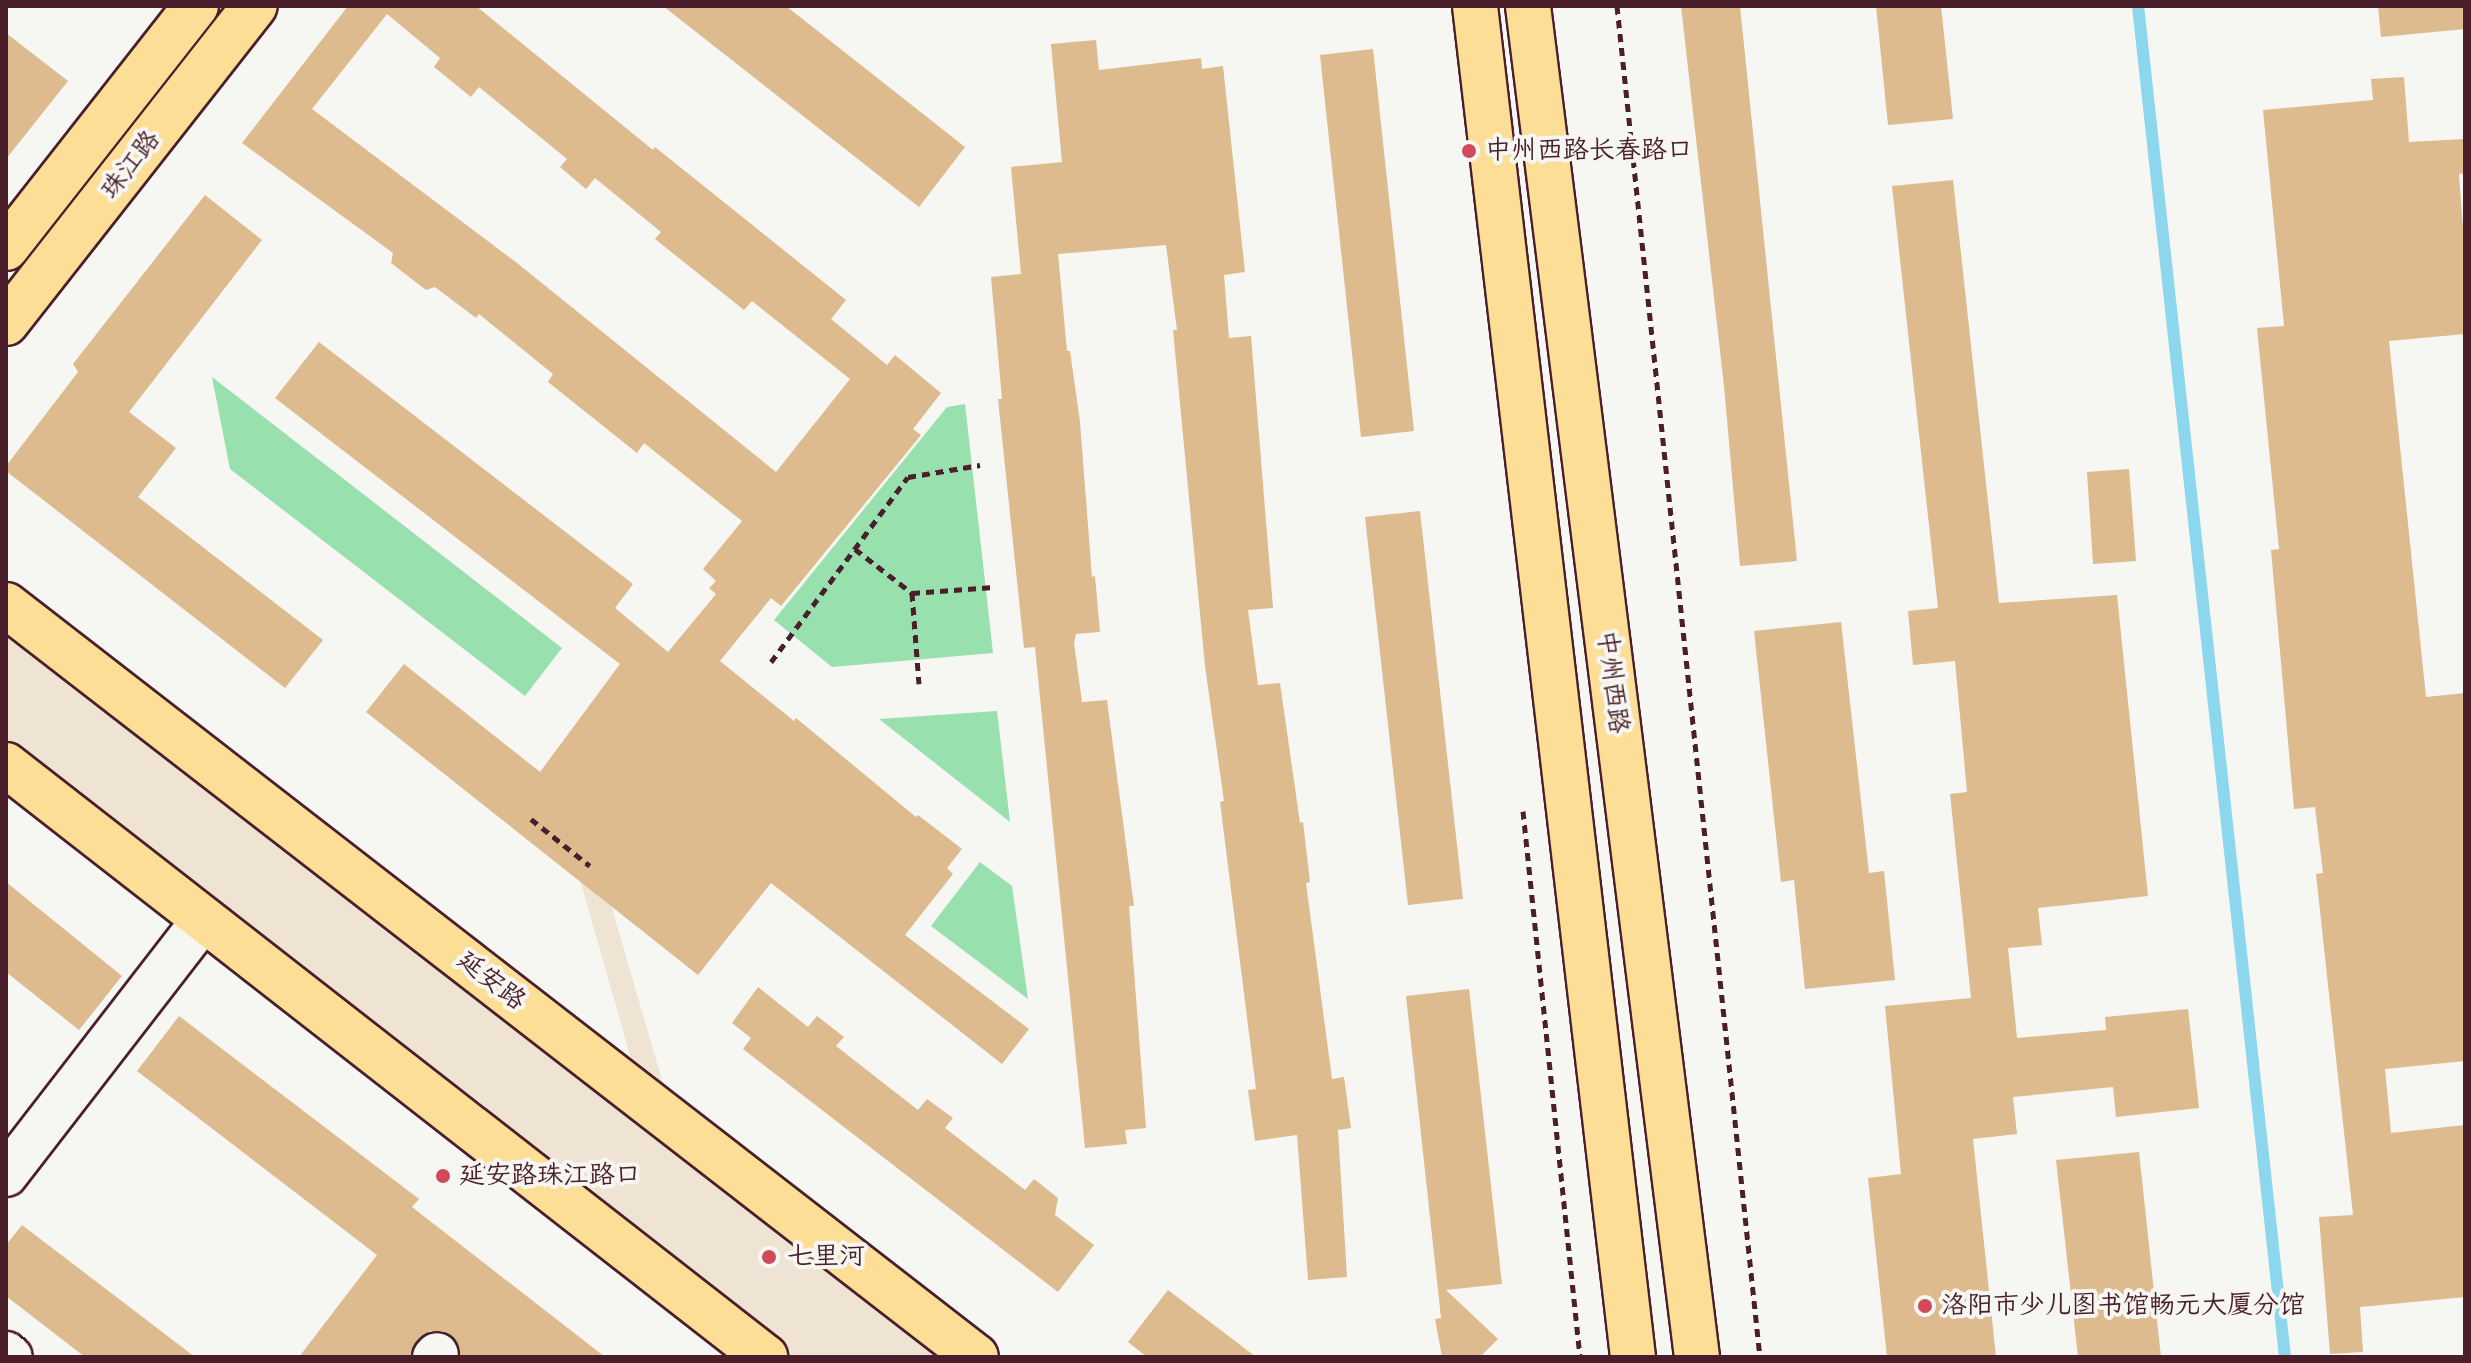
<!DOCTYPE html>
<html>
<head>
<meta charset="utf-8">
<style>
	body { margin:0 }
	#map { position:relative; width:2471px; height:1363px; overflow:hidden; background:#f6f6f2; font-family:Pangolin,"LXGW WenKai TC",sans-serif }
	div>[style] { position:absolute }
	.built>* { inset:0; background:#efe4d4 }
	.green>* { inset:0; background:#98e0ae }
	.stream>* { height:12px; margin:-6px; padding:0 6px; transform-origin:6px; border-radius:6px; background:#8cd7ed }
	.building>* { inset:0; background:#deba8f }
	.path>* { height:5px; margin-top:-2.5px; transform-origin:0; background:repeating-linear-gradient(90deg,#4a1f2b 0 8px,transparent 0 14px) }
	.roads { filter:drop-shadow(2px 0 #4a1f2b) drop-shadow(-2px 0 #4a1f2b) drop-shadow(0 2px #4a1f2b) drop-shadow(0 -2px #4a1f2b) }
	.minor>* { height:42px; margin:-21px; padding:0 21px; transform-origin:21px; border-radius:21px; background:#f6f6f2 }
	.major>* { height:44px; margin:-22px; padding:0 22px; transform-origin:22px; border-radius:22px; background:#fdde96 }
	.dots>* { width:22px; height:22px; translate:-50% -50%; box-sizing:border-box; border:4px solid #f6f6f2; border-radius:50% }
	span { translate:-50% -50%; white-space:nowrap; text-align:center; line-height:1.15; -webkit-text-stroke:8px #f6f6f2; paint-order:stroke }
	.poi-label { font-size:26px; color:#4a1f2b }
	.left { translate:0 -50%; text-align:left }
	.street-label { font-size:26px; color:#4a1f2b }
	.frame { position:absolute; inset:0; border:8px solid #4a1f2b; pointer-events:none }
</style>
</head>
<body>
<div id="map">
	<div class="built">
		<div style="clip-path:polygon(6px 611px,616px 1083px,632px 1062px,578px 873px,598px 860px,664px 1087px,649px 1108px,970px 1357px,779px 1357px,6px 758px)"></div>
	</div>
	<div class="green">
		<div style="clip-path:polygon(212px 377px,562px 648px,525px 696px,230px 469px)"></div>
		<div style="clip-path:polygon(965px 404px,993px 653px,832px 667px,774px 620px,947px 407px)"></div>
		<div style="clip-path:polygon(997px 711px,1010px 822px,879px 719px)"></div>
		<div style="clip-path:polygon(980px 862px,1012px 886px,1028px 999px,931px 926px)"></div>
	</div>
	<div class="stream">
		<div style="left:2138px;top:6px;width:1359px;rotate:83.79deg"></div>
	</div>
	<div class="building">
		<div style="clip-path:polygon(evenodd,348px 6px,476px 6px,653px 150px,655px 147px,846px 300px,831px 319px,887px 365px,895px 355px,941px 393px,913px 429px,921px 435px,781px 606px,771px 598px,720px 661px,794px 721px,796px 718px,916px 817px,918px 815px,962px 849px,947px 868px,953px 874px,905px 935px,1029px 1029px,1002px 1064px,771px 883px,698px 975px,366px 712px,404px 664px,540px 772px,620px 664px,275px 398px,319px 342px,633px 584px,615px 608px,668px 652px,716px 594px,709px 588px,716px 581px,703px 569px,742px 521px,644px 443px,637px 453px,548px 382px,553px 374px,479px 314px,476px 318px,435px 287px,426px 290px,391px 263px,393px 253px,242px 143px,348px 6px,387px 14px,440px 58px,434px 67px,471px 97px,479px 87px,567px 159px,560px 167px,586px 189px,595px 178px,661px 232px,655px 239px,744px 310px,752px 301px,850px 379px,776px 472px,517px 263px,312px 109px,387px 14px)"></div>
		<div style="clip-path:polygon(663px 6px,786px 6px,965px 147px,919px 207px)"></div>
		<div style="clip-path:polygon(1681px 6px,1740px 6px,1797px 561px,1740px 566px,1724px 386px)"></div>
		<div style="clip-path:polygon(1876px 6px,1941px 6px,1953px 119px,1888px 125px)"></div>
		<div style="clip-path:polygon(2378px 6px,2465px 6px,2465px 29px,2381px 37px)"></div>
		<div style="clip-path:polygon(6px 33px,68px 81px,6px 159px)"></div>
		<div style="clip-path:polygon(1096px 40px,1099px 70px,1201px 58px,1202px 69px,1223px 66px,1245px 272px,1224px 275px,1229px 338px,1251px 336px,1273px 608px,1248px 610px,1258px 685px,1280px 683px,1300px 823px,1303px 822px,1310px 882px,1306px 883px,1332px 1079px,1344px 1077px,1351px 1128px,1338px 1130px,1347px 1277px,1308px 1280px,1297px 1135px,1255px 1141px,1248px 1090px,1256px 1089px,1220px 802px,1224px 801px,1205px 666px,1173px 330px,1177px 330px,1166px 245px,1058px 254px,1067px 351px,1070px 351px,1080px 422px,1092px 577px,1095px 576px,1100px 632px,1076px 634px,1074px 643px,1082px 702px,1107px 700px,1134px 906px,1129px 906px,1146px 1128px,1125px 1130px,1127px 1144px,1085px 1148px,1035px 647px,1024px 648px,998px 399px,1002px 399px,991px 277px,1021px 274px,1011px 167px,1062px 162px,1051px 44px)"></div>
		<div style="clip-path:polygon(1373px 49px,1414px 431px,1361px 437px,1320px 55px)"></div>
		<div style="clip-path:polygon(2404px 77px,2409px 142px,2465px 139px,2465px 173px,2459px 174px,2465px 256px,2465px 334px,2389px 341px,2426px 697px,2465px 693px,2465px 1061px,2385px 1069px,2391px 1133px,2465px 1125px,2465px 1297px,2360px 1307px,2363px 1352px,2330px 1354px,2319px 1217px,2353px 1215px,2316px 874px,2323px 873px,2315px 807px,2294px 809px,2271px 550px,2279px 549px,2257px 328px,2284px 326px,2263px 110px,2373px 100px,2371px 79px)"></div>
		<div style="clip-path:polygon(1953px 180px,1999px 603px,2117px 595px,2148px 896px,2038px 908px,2042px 945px,2008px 948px,2017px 1038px,2106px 1030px,2105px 1017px,2188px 1009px,2199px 1108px,2116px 1117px,2113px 1087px,2013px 1097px,2017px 1134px,1973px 1139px,1996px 1357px,1887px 1357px,1868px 1178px,1901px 1174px,1885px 1006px,1971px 998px,1950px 794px,1967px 792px,1955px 661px,1913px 665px,1908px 611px,1938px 608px,1892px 186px)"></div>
		<div style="clip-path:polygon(205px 195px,262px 240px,129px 412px,176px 448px,138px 497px,323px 640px,285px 688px,6px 471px,6px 466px,78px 372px,73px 364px)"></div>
		<div style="clip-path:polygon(2129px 469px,2136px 561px,2093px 564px,2087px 472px)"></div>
		<div style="clip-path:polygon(1420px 511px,1463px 899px,1408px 905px,1365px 517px)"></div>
		<div style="clip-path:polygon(1841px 622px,1869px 873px,1884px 871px,1895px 980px,1805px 989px,1794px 880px,1781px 882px,1754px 631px)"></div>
		<div style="clip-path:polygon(6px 882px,122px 976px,79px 1030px,6px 972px)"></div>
		<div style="clip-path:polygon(758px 987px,808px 1027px,817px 1016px,844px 1037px,836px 1046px,918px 1110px,927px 1099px,953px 1118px,945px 1128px,1025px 1190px,1034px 1179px,1058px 1198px,1055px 1215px,1094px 1245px,1058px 1292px,743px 1049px,751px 1038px,732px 1023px)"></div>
		<div style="clip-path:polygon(1469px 989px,1502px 1284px,1446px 1290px,1498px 1339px,1480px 1357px,1442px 1357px,1435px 1319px,1441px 1318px,1406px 996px)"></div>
		<div style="clip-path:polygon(179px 1016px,419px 1199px,412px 1207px,605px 1357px,460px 1357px,454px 1338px,442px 1331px,430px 1331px,420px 1337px,411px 1357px,299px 1357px,377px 1255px,137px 1071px)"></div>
		<div style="clip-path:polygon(2139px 1152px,2161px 1357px,2078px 1357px,2056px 1160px)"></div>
		<div style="clip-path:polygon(22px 1225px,195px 1357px,85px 1357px,6px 1296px,6px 1245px)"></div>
		<div style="clip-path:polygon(1168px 1290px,1256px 1357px,1147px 1357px,1128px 1342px)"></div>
	</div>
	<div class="path">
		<div style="left:1617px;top:6px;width:1359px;rotate:83.96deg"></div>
		<div style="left:855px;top:549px;width:72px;rotate:37.7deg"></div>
		<div style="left:912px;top:593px;width:82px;rotate:-4.2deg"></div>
		<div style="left:912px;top:593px;width:91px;rotate:85.6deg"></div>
		<div style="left:771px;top:662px;width:230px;rotate:-53.5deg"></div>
		<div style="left:908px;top:477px;width:73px;rotate:-9.5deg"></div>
		<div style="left:1523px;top:811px;width:549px;rotate:84.04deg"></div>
		<div style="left:531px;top:819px;width:75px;rotate:38.5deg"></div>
	</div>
	<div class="roads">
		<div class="minor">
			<div style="left:6px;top:1175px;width:322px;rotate:-52.3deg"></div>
			<div style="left:6px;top:1353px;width:6px;rotate:39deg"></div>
			<div style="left:434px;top:1357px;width:4px;rotate:-45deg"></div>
		</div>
		<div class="major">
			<div style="left:1475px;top:6px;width:1360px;rotate:83.33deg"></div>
			<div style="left:1528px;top:6px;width:1362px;rotate:82.87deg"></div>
			<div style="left:6px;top:248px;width:308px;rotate:-51.9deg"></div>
			<div style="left:6px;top:323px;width:403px;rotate:-51.9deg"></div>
			<div style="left:6px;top:605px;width:1227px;rotate:37.78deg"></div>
			<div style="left:6px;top:765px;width:963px;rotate:37.95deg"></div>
		</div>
	</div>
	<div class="dots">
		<div style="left:1469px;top:151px;background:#d1495b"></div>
		<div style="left:443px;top:1176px;background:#d1495b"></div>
		<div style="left:769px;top:1257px;background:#d1495b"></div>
		<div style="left:1925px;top:1306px;background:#d1495b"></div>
	</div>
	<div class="poi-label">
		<span class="left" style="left:1485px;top:151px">中州西路长春路口</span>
		<span class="left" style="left:459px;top:1176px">延安路珠江路口</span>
		<span class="left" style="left:787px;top:1257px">七里河</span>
		<span class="left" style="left:1941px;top:1306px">洛阳市少儿图书馆畅元大厦分馆</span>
	</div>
	<div class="street-label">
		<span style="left:131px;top:165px;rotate:-52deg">珠江路</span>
		<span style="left:1612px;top:682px;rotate:83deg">中州西路</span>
		<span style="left:491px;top:981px;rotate:38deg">延安路</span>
	</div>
	<div class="frame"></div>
</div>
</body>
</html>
